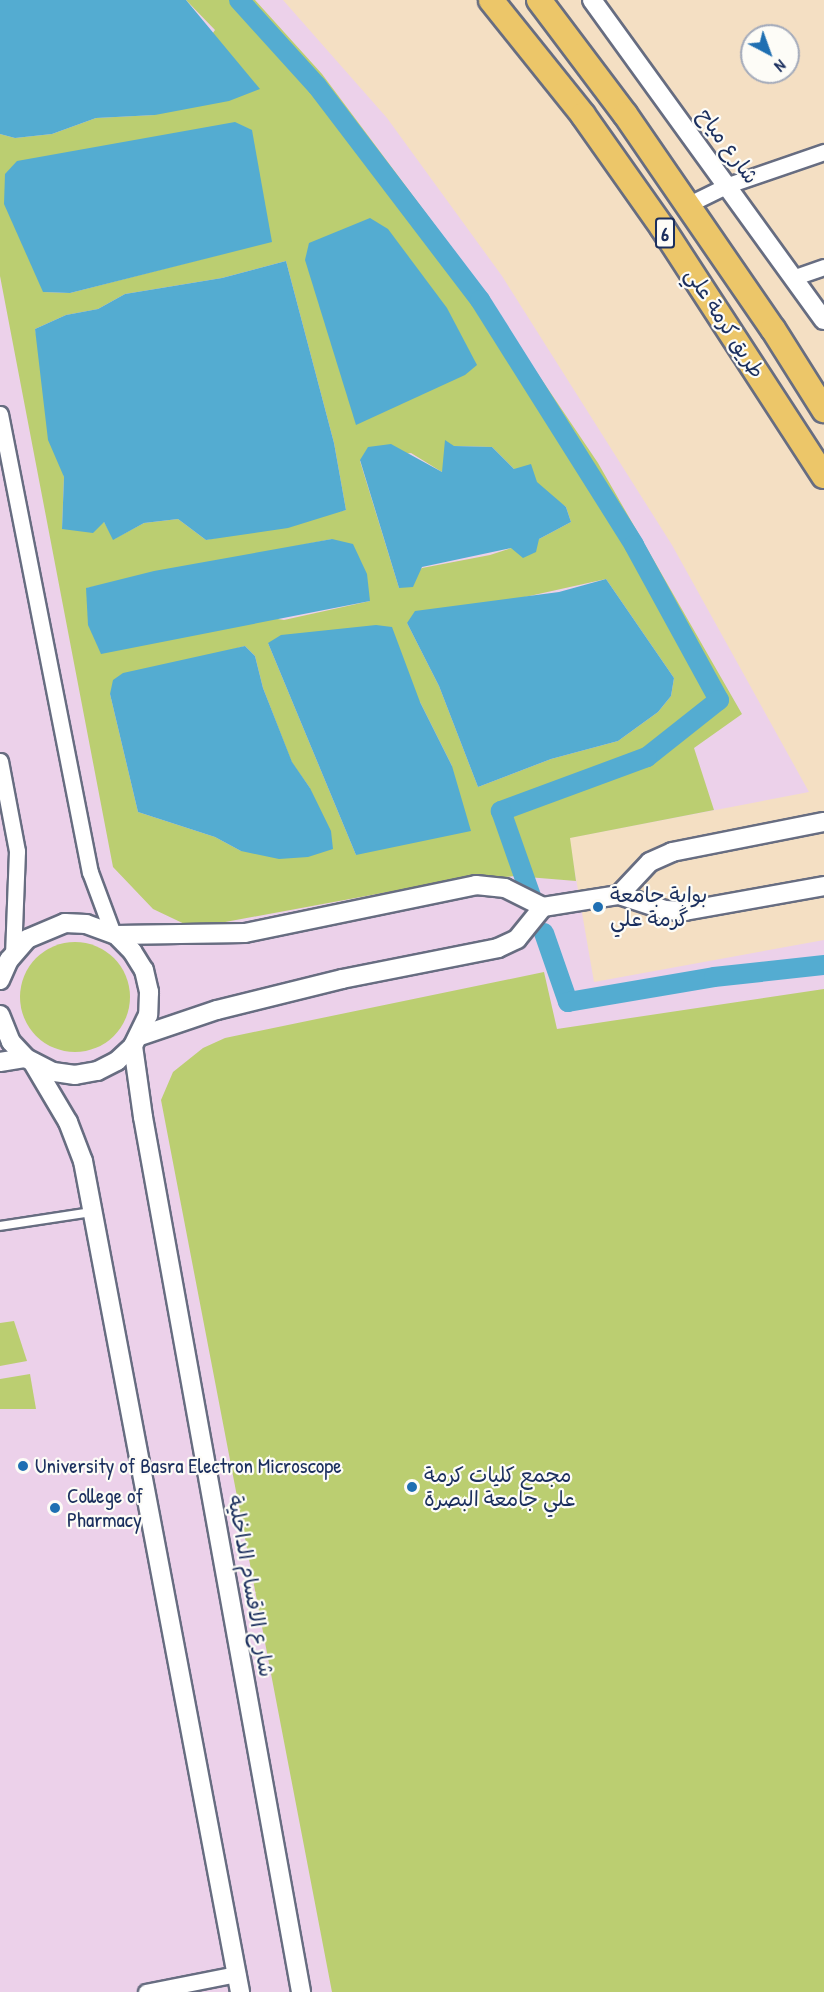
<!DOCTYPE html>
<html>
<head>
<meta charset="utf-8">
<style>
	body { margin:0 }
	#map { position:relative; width:824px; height:1992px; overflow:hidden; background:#f4dfc3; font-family:"Patrick Hand","Playpen Sans Arabic",sans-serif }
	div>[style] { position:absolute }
	.built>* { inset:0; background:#ecd1ea }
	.green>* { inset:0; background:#bbce71 }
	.round { border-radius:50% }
	.water>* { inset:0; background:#54acd1 }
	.canal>* { height:20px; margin:-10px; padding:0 10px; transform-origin:10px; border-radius:10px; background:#54acd1 }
	.roads { filter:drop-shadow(2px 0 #676d81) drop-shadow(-2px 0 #676d81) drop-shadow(0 2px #676d81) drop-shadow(0 -2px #676d81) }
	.service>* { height:8px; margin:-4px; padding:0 4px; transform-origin:4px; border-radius:4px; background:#fff }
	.minor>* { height:15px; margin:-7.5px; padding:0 7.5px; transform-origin:7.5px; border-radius:7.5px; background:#fff }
	.tertiary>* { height:18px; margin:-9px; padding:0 9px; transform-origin:9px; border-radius:9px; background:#fff }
	.trunk>* { height:24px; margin:-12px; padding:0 12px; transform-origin:12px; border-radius:12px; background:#ecc669 }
	.dots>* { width:16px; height:16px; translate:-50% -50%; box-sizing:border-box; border:3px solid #fdfcf7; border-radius:50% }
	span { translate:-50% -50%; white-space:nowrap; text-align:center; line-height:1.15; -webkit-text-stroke:4.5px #fdfcf7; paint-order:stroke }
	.shield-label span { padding:2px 4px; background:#fdfcf7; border:2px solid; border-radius:4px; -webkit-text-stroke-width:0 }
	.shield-label { font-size:20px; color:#1b2f5e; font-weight:700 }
	.street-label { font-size:21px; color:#1b2f5e }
	.poi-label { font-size:21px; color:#1b2f5e }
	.left { translate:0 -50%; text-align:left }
	.north { position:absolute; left:740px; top:24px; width:60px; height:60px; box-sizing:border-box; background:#fdfcf7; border:2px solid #a3aaba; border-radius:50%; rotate:139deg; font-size:16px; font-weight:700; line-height:24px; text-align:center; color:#1b2f5e }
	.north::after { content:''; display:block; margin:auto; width:21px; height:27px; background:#1f6fb2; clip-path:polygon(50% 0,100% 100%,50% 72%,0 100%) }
</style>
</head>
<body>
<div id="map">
	<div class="built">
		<div style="clip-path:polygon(0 0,283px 0,387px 118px,502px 276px,672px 545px,809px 792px,569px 838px,594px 982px,824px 940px,824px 1992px,0 1992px)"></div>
	</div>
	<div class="green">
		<div style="clip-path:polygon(evenodd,186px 0,255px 0,322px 74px,461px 260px,598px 463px,742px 714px,694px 748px,714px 810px,570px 838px,576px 881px,515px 876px,404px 889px,193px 928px,153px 909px,113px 867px,0 276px,0 134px,15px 138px,52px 134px,96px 118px,155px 115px,215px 30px,186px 0,272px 241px,70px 293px,43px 292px,272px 241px,186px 0,286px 261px,334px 443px,346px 510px,206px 540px,178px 519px,144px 523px,114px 539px,104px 522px,62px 529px,64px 477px,35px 329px,66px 315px,98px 309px,125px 294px,222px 278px,286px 261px,186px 0,454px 446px,492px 447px,514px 469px,566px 507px,571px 522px,539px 539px,490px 555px,422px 568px,399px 588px,360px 461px,411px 453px,442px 472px,454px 446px,186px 0,332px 539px,370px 601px,284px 620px,87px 588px,332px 539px,186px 0,606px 579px,674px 678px,671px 696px,658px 712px,618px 741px,551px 759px,478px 787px,439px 686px,407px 623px,606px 579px,186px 0,268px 643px,420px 702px,452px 766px,356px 855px,268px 643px,186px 0,245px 646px,255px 656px,263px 688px,292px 763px,310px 788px,241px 851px,215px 837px,138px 812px,110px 694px,198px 659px,245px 646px)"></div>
		<div class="round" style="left:20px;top:942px;width:110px;height:110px"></div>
		<div style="clip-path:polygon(544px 972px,557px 1029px,824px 989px,824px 1992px,332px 1992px,161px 1100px,173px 1072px,203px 1048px,225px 1038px)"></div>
		<div style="clip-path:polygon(14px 1321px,27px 1361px,0 1366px,0 1323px)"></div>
		<div style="clip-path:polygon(30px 1374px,36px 1409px,0 1409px,0 1379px)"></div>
	</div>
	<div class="water">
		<div style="clip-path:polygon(0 0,186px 0,260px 89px,229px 101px,155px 115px,96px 118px,52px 134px,15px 138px,0 134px)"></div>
		<div style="clip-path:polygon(235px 122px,252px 130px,272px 242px,70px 293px,43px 292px,4px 204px,5px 174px,17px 161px)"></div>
		<div style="clip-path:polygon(370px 218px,388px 229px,447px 308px,477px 365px,465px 375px,356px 425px,305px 260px,309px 243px)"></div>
		<div style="clip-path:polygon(286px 261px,334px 443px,346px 510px,288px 528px,206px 540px,178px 519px,144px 523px,113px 540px,104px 522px,93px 533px,62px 529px,64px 477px,48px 440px,35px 329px,66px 315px,98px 309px,125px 294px,222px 278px)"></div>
		<div style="clip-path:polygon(445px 440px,454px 446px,492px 447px,514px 469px,531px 464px,537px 482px,566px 507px,571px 522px,539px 539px,536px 552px,523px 558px,511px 548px,422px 567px,413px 587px,399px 588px,360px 460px,368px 447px,391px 444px,442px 472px)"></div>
		<div style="clip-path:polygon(332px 539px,353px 544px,367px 574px,370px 601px,101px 654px,88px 625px,86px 588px,154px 571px)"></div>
		<div style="clip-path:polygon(606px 579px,674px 678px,671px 696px,658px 712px,618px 741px,551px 759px,478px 787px,439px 686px,407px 623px,415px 611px,559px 592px)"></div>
		<div style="clip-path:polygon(376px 625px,392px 627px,420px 702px,452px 766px,471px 831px,356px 855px,268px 643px,281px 635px)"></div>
		<div style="clip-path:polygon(245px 646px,255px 656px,263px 688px,292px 762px,310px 788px,331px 831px,333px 849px,308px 857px,279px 859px,241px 851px,215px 837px,138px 812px,110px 694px,113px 680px,123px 673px)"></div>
	</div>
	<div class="canal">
		<div style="left:239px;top:0;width:116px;rotate:47.8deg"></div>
		<div style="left:317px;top:86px;width:269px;rotate:52.7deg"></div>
		<div style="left:480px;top:300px;width:289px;rotate:57.8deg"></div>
		<div style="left:634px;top:545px;width:177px;rotate:61.3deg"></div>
		<div style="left:719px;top:700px;width:92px;rotate:141.6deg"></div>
		<div style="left:647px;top:757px;width:156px;rotate:159.7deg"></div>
		<div style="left:501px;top:811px;width:90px;rotate:70.6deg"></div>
		<div style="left:544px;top:933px;width:73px;rotate:70.8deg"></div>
		<div style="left:568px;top:1002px;width:148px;rotate:-9.7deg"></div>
		<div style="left:714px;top:977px;width:111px;rotate:-6.2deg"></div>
	</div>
	<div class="roads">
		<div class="service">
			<div style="left:0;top:1226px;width:92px;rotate:-8.7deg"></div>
		</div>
		<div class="minor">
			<div style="left:687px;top:205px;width:46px;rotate:-26deg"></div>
			<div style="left:728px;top:185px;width:102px;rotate:-19deg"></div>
			<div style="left:795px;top:277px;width:31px;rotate:-19deg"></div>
			<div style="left:0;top:414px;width:467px;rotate:78.9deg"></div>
			<div style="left:90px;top:872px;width:66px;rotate:69.6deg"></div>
			<div style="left:0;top:761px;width:92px;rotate:79.3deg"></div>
			<div style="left:17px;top:851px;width:103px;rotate:92.2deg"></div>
			<div style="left:146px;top:1992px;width:93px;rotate:-11.2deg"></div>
		</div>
		<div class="tertiary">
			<div style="left:592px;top:0;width:395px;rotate:54.1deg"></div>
			<div style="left:619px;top:895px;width:45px;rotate:-46.8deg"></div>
			<div style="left:650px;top:862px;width:24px;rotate:-24deg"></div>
			<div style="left:672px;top:852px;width:155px;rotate:-11.2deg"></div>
			<div style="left:116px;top:935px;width:129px;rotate:-0.9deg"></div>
			<div style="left:245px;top:933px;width:236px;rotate:-11.7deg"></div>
			<div style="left:476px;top:885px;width:29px;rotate:6deg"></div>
			<div style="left:505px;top:888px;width:42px;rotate:26.6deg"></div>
			<div style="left:543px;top:907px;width:77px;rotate:-9deg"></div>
			<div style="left:619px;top:895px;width:48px;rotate:18.1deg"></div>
			<div style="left:665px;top:910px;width:20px;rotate:3deg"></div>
			<div style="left:685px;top:911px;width:141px;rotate:-10.2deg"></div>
			<div style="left:0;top:980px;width:22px;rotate:-66deg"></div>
			<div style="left:9px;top:960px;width:28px;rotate:-49deg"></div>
			<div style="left:27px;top:939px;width:41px;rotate:-22.8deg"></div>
			<div style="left:65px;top:923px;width:21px;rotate:3deg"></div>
			<div style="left:86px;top:924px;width:32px;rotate:20deg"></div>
			<div style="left:116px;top:935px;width:23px;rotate:45deg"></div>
			<div style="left:132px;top:951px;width:22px;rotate:58deg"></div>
			<div style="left:144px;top:970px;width:23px;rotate:77deg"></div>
			<div style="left:149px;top:992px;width:23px;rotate:92deg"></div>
			<div style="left:148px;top:1015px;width:34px;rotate:116deg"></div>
			<div style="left:133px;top:1046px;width:22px;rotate:137deg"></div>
			<div style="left:117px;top:1061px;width:22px;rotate:153deg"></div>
			<div style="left:97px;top:1071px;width:22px;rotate:170deg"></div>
			<div style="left:75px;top:1075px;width:22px;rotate:-172deg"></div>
			<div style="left:53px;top:1072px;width:30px;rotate:-153deg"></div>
			<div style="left:26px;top:1058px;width:22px;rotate:-133deg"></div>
			<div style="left:11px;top:1042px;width:29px;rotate:-112deg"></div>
			<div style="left:140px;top:1036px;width:81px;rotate:-18.7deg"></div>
			<div style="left:217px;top:1010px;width:129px;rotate:-13.9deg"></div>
			<div style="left:342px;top:979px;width:159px;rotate:-11.2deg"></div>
			<div style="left:498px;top:948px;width:21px;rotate:-25deg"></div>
			<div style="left:517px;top:939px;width:41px;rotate:-50.9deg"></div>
			<div style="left:133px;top:1046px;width:72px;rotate:82deg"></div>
			<div style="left:143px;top:1117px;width:889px;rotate:79.76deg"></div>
			<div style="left:0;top:1062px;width:26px;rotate:-9deg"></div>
			<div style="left:33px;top:1063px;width:69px;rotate:59.3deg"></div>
			<div style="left:68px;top:1122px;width:42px;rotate:69deg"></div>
			<div style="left:83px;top:1161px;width:846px;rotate:79.3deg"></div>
		</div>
		<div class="trunk">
			<div style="left:491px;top:0;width:147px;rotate:51.3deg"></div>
			<div style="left:583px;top:115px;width:137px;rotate:54.8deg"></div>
			<div style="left:662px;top:227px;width:297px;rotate:57deg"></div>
			<div style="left:539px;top:0;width:143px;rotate:53deg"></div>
			<div style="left:625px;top:114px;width:261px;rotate:55.5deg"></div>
			<div style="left:773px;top:329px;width:96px;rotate:57.8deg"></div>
		</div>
	</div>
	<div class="dots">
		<div style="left:598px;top:907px;background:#1f6fb2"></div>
		<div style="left:23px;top:1466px;background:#1f6fb2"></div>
		<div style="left:412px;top:1487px;background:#1f6fb2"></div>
		<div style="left:55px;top:1508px;background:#1f6fb2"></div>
	</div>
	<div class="shield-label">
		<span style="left:665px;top:233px">6</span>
	</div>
	<div class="street-label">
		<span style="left:728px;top:146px;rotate:54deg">شارع مياح</span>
		<span style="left:725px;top:323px;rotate:57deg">طريق كرمة علي</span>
		<span style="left:251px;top:1586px;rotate:80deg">شارع الاقسام الداخلية</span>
	</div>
	<div class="poi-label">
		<span class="left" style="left:610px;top:907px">بوابة جامعة<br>گرمة علي</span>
		<span class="left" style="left:35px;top:1466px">University of Basra Electron Microscope</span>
		<span class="left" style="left:424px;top:1487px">مجمع كليات كرمة<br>علي جامعة البصرة</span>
		<span class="left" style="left:67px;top:1508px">College of<br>Pharmacy</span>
	</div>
	<div class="north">N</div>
</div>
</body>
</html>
